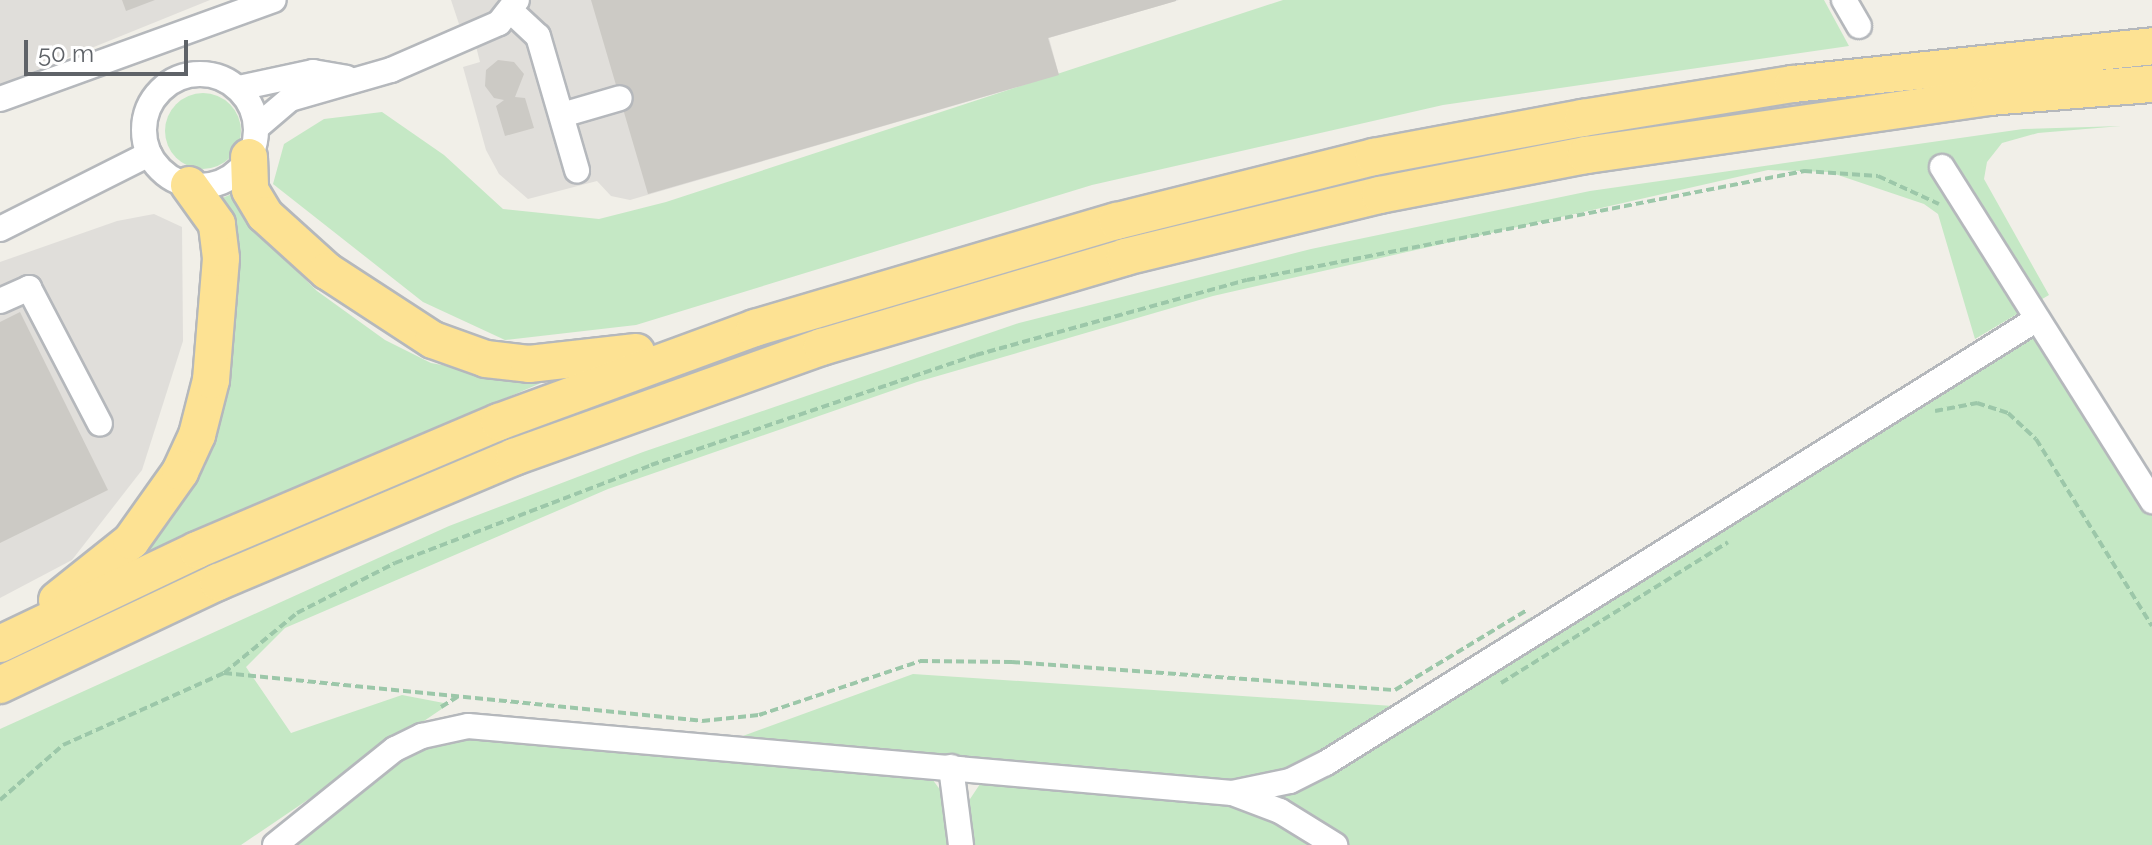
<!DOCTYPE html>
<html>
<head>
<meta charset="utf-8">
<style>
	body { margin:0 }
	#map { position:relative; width:2152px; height:845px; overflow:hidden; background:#f1efe8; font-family:Raleway,sans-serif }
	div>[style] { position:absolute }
	.industrial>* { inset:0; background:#e0deda }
	.green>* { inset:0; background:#c5e8c5 }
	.round { border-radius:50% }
	.building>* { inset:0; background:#cccac5 }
	.path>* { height:4px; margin-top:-2px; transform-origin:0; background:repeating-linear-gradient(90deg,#9cc7a9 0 8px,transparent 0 12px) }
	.roads { filter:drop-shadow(2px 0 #b5b8bc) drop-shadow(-2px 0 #b5b8bc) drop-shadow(0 2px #b5b8bc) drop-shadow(0 -2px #b5b8bc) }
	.minor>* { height:24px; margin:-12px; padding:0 12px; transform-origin:12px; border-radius:12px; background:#fff }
	.minor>.ring { margin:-12px; padding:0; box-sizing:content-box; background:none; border:24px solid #fff; border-radius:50% }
	.highway>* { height:36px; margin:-18px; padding:0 18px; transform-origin:18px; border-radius:18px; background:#fde293 }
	span { translate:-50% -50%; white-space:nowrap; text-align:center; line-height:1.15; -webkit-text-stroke:8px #fff; paint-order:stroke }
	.scale { position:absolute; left:24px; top:40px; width:164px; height:36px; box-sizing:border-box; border:4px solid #5f6368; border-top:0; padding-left:10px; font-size:24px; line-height:28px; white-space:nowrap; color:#5f6368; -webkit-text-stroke:6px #fff; paint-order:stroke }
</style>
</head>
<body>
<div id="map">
	<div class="industrial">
		<div style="clip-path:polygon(0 0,210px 0,0 85px)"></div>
		<div style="clip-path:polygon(451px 0,1179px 0,1049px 38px,1059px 75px,630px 200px,611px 196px,597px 181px,528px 199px,499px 174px,486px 150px,463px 67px,480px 62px,470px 23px,459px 24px)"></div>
		<div style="clip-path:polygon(154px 214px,182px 227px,183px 341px,142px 470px,72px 560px,0 598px,0 262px,117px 221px)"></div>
	</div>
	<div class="green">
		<div style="clip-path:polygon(1283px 0,1824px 0,1849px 46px,1443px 105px,1092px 185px,636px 325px,505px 340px,423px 302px,273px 184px,284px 144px,324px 119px,382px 112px,444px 155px,503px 209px,599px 219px,666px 202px)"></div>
		<div class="round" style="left:165px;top:93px;width:76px;height:76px"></div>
		<div style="clip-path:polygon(2121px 126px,2038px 133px,2002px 143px,1987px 162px,1984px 179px,2049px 295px,1975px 339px,1938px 214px,1924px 204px,1829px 172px,1768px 170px,1213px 296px,917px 382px,608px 489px,285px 628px,246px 667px,291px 733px,402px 695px,449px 704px,241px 845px,0 845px,0 729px,449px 526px,643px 452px,1019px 323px,1311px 249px,1590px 191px,2023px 129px)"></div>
		<div style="clip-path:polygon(237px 192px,267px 242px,317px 291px,385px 340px,431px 363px,541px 383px,137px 556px,170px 522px,205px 467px,227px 392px,240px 265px,234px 225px,222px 198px)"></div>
		<div style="clip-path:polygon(2035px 330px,2152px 515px,2152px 845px,968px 845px,966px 805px,980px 784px,992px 779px,1263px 796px)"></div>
		<div style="clip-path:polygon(1531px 617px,1534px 623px,1317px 762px,1233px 785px,740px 745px,740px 737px,913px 674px,1393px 706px)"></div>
		<div style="clip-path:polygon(467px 733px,927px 772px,949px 802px,954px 845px,285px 845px,405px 750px)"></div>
	</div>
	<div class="building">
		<div style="clip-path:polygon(122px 0,155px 0,126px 11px)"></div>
		<div style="clip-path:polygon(591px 0,1176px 0,1176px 1px,1048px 38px,1059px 75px,648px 194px)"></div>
		<div style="clip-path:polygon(498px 60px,514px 62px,524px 74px,515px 97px,525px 98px,534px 128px,505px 136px,496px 106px,504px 100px,494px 98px,485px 86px,486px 70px)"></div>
		<div style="clip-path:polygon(20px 312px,108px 490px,0 543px,0 322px)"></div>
	</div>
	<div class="path">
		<div style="left:1935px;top:411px;width:43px;rotate:-10.8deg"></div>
		<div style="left:1977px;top:403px;width:33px;rotate:18deg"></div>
		<div style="left:2008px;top:413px;width:38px;rotate:43deg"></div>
		<div style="left:2036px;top:439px;width:220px;rotate:58.2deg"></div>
		<div style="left:224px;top:673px;width:480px;rotate:5.7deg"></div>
		<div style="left:702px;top:721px;width:57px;rotate:-6deg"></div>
		<div style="left:759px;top:715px;width:170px;rotate:-18.5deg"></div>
		<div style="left:920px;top:661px;width:92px;rotate:0.6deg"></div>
		<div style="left:1012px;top:662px;width:384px;rotate:4.2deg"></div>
		<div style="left:1395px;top:690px;width:154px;rotate:-31.2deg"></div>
		<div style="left:1501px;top:683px;width:267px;rotate:-31.8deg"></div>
		<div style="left:441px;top:707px;width:19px;rotate:-32deg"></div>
		<div style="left:0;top:800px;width:84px;rotate:-41.1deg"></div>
		<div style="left:63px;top:745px;width:176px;rotate:-24.1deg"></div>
		<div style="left:224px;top:673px;width:94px;rotate:-39.4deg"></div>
		<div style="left:297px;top:613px;width:110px;rotate:-27deg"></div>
		<div style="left:395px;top:563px;width:274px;rotate:-20.9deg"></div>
		<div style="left:651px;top:465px;width:343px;rotate:-18.7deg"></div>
		<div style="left:976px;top:355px;width:281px;rotate:-15.5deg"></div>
		<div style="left:1247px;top:280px;width:568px;rotate:-11.07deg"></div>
		<div style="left:1804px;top:171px;width:74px;rotate:3.9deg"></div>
		<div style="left:1878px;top:176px;width:67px;rotate:24.7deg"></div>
	</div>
	<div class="roads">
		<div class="minor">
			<div style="left:1844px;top:0;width:30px;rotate:60deg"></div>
			<div style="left:512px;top:12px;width:35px;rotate:43deg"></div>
			<div style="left:538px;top:36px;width:140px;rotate:73.8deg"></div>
			<div class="ring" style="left:144px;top:74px;width:88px;height:88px"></div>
			<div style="left:239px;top:88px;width:76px;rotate:-12.2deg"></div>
			<div style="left:313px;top:72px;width:34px;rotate:10deg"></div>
			<div style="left:0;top:99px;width:291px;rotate:-19.9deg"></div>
			<div style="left:562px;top:115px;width:60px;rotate:-16.3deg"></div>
			<div style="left:257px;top:127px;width:43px;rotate:-40.3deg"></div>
			<div style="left:290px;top:99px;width:105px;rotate:-16deg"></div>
			<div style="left:391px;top:70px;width:118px;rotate:-23.5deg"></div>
			<div style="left:499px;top:23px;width:29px;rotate:-52deg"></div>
			<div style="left:1942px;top:167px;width:395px;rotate:57.8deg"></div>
			<div style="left:0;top:229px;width:167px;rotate:-26.7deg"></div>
			<div style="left:0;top:301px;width:32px;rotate:-24deg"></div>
			<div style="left:29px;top:288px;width:153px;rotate:62.4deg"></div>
			<div style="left:951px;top:767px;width:79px;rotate:82.7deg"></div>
			<div style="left:1235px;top:794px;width:48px;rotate:20.7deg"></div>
			<div style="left:1280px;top:811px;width:65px;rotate:31.7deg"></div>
			<div style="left:275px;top:845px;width:154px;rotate:-38.7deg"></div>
			<div style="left:395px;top:749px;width:30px;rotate:-26deg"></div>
			<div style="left:422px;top:736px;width:47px;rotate:-12.3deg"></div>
			<div style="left:468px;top:726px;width:767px;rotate:5.01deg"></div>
			<div style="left:1232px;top:793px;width:59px;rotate:-11.7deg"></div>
			<div style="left:1290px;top:781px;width:40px;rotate:-26.6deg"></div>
			<div style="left:1326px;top:763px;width:838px;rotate:-31.98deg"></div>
		</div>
		<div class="highway">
			<div style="left:249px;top:157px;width:33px;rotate:88deg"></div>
			<div style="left:250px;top:190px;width:29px;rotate:59deg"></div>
			<div style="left:265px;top:215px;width:84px;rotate:42.1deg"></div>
			<div style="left:327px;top:271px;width:126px;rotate:33.1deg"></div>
			<div style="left:433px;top:340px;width:56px;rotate:19.7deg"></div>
			<div style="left:486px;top:359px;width:43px;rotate:6.6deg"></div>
			<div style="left:529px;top:364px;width:108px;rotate:-6.4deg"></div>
			<div style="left:57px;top:600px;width:95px;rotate:-38.6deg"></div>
			<div style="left:131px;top:541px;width:85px;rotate:-54.6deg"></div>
			<div style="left:180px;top:472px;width:41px;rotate:-65.3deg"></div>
			<div style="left:197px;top:435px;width:57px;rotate:-75.7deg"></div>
			<div style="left:211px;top:380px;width:122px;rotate:-85.3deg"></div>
			<div style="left:221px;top:258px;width:34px;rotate:-97deg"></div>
			<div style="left:217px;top:224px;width:48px;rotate:-125.7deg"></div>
			<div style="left:0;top:644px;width:218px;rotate:-25.5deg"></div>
			<div style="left:197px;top:550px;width:328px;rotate:-23deg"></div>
			<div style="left:499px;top:422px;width:273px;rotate:-20.2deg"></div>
			<div style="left:755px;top:328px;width:377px;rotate:-16.5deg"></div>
			<div style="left:1117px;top:221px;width:265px;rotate:-14deg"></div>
			<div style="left:1374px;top:157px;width:213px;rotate:-10.6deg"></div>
			<div style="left:1583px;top:118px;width:213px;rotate:-9.2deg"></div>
			<div style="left:1793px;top:84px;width:361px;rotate:-6deg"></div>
			<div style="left:0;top:685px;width:241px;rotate:-25.3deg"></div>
			<div style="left:218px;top:582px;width:321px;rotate:-22.9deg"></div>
			<div style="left:514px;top:457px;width:327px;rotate:-19.7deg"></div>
			<div style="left:822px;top:347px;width:316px;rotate:-16.5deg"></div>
			<div style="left:1125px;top:257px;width:262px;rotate:-13.7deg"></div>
			<div style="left:1380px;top:195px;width:210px;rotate:-11deg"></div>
			<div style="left:1586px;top:155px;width:407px;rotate:-8.2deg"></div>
			<div style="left:1989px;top:97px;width:164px;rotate:-4.6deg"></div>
		</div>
	</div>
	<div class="scale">50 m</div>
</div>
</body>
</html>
